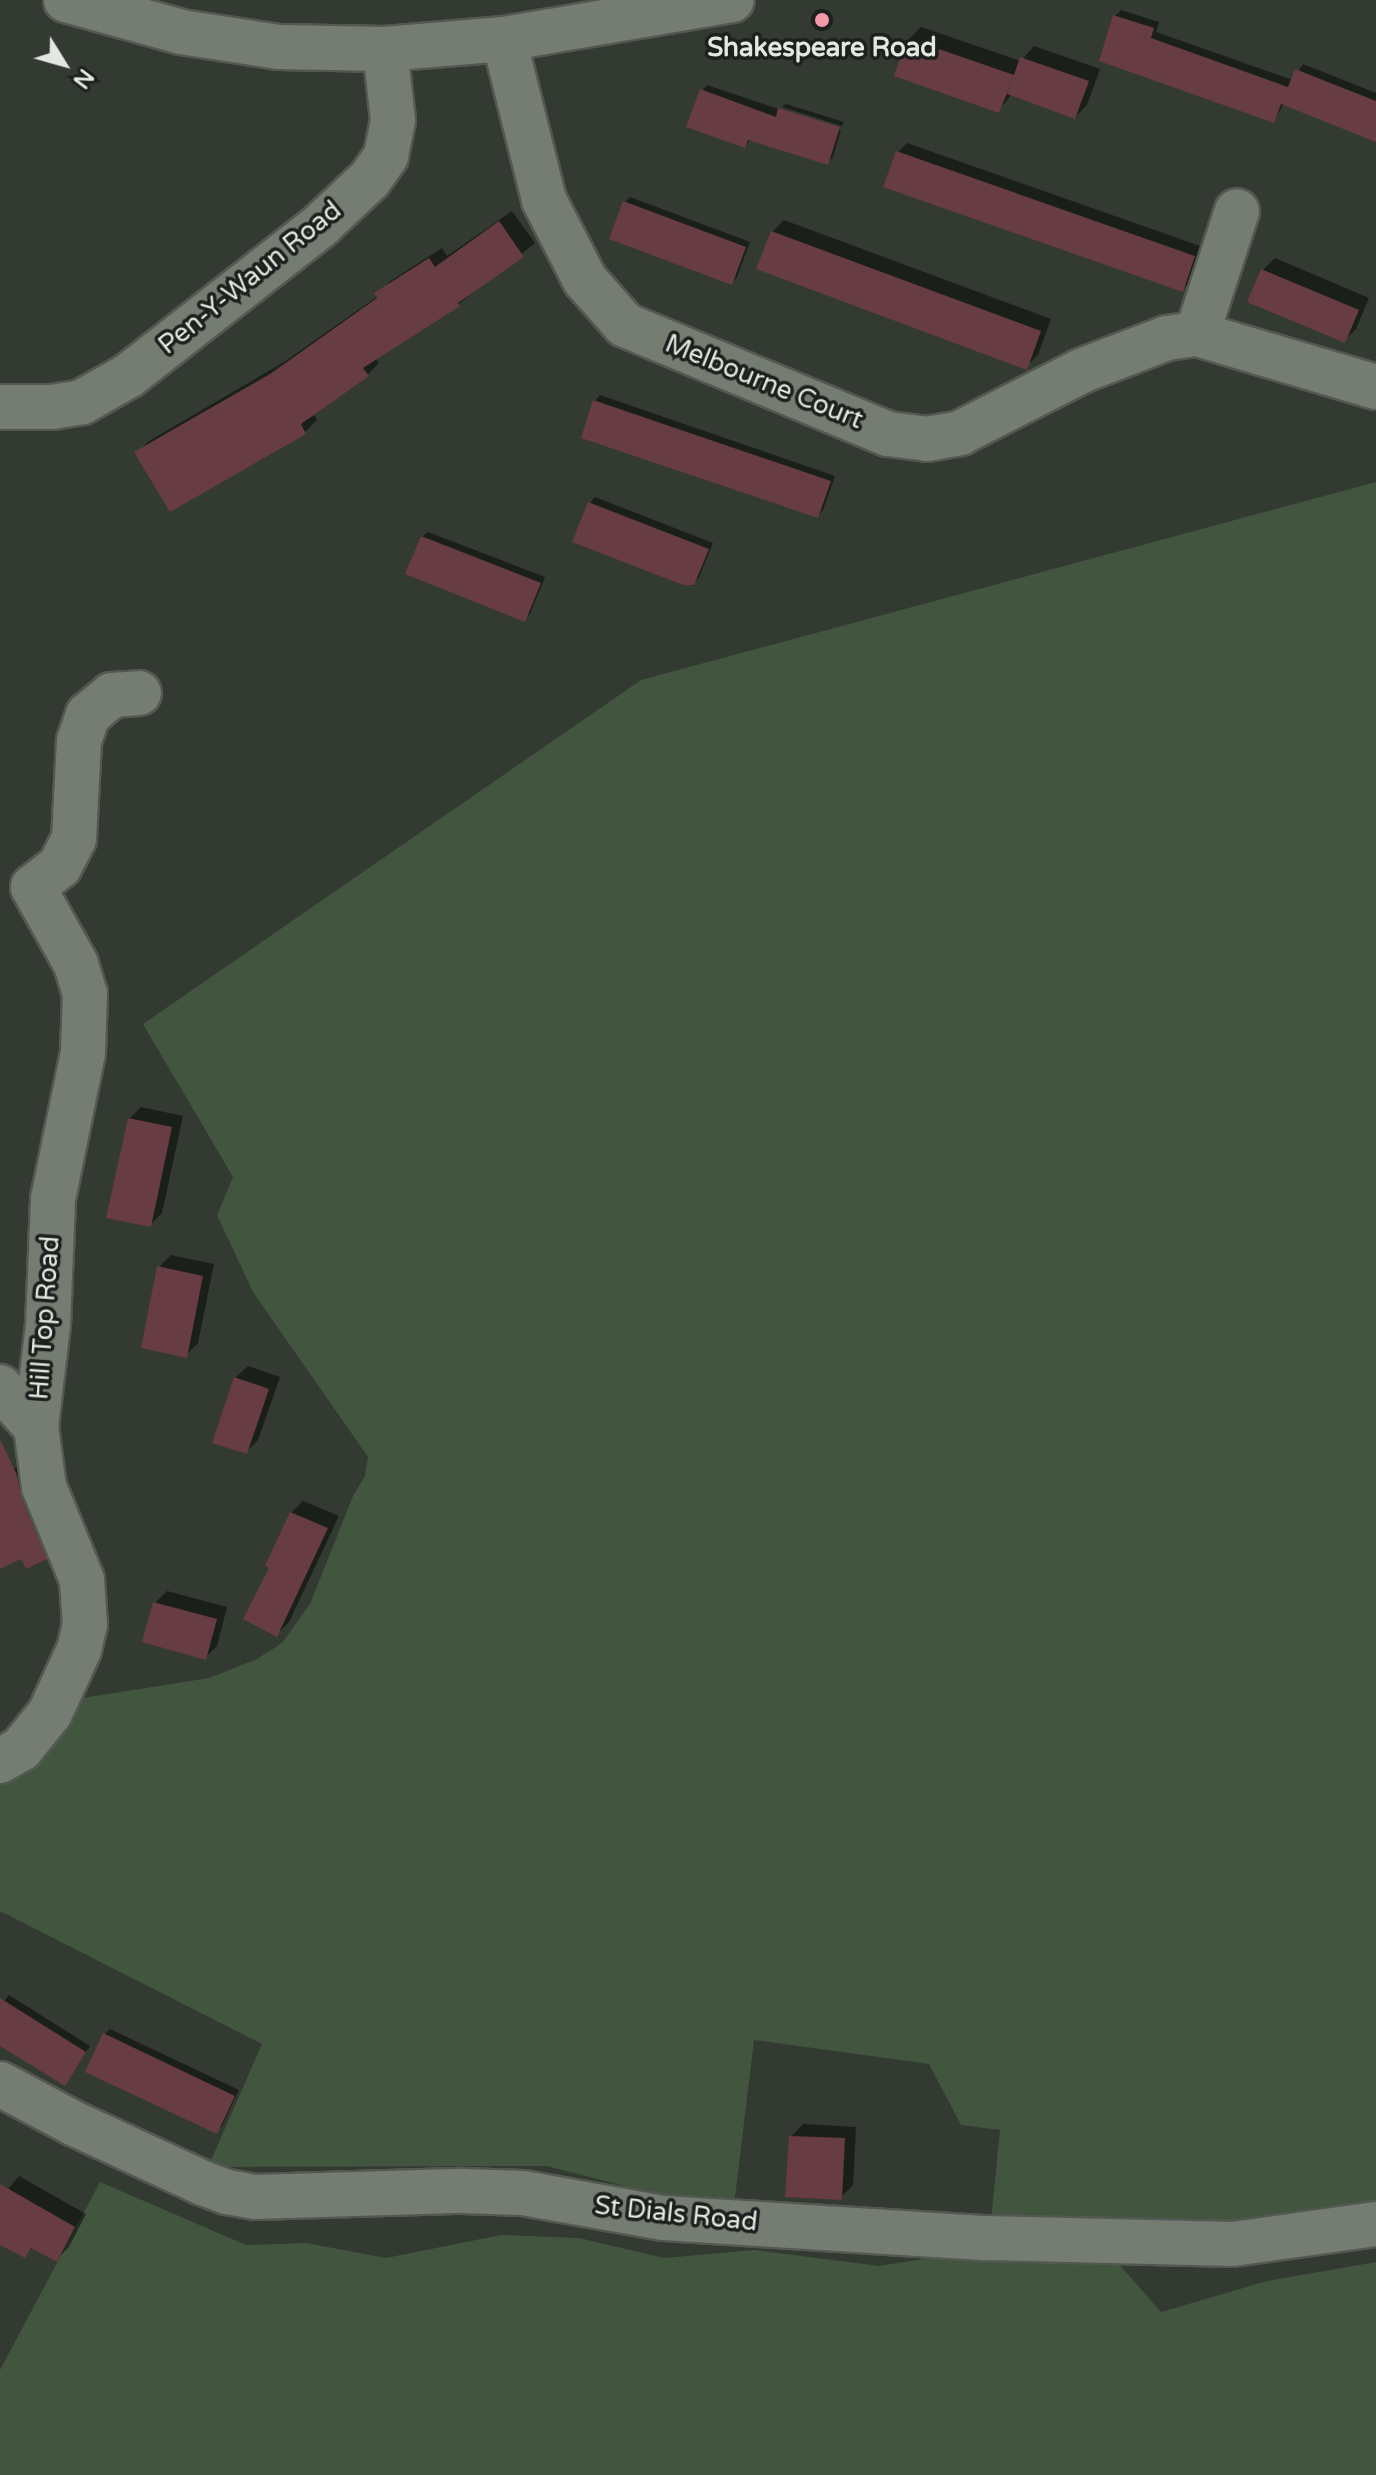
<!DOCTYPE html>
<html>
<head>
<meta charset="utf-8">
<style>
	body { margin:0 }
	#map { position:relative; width:1376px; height:2475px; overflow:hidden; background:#333a32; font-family:"Varela Round",sans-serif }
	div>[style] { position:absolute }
	.green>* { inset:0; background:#42553f }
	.shadow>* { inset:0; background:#0007 }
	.building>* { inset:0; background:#673c43 }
	.roads { filter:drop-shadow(2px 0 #535952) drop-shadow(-2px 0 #535952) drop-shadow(0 2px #535952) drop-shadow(0 -2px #535952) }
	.minor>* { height:44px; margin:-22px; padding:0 22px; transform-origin:22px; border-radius:22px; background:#757d73 }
	.dots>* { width:22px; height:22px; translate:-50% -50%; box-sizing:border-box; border:4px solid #1d201c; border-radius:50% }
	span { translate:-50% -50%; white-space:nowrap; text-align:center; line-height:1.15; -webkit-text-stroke:7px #1d201c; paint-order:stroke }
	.poi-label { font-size:26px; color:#e4e8e3; font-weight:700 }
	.street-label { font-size:26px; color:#e4e8e3 }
	.north { position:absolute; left:24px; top:24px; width:80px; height:80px; -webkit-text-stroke:6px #1d201c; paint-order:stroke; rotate:127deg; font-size:22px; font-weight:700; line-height:32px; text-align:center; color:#e4e8e3 }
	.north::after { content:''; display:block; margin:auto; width:28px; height:36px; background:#e4e8e3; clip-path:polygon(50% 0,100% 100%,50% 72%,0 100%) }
</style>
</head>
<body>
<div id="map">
	<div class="green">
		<div style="clip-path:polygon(1376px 482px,1376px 2214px,1303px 2226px,990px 2231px,1000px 2130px,961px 2125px,929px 2064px,754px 2040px,733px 2214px,547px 2166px,208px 2167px,262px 2044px,0 1911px,0 1780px,19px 1771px,60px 1736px,76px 1699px,209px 1678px,257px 1659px,282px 1643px,310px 1604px,353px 1496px,365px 1476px,368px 1457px,253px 1292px,217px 1215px,233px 1177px,143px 1024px,641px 680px)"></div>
		<div style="clip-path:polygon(100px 2182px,246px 2245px,306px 2243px,386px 2258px,501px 2235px,579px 2238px,664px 2258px,754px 2250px,879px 2266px,948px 2255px,1118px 2263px,1161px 2312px,1267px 2281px,1376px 2262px,1376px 2475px,0 2475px,0 2370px)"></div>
	</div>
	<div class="shadow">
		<div style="clip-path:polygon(1121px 10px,1159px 22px,1156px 32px,1293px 80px,1303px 64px,1376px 93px,1376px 140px,1284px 103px,1274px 121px,1115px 16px)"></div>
		<div style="clip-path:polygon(921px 27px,1021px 61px,1034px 46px,1100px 69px,1087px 105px,1075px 117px,1012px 94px,999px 110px,909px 39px)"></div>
		<div style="clip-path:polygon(707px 85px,841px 130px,833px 157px,827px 163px,751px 139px,745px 146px,702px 91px)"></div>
		<div style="clip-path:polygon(786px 104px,844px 122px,842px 126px,782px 107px)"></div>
		<div style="clip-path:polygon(907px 143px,1203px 247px,1191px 281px,1182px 290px,886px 186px,898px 152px)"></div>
		<div style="clip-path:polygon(630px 197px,750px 242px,737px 277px,732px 283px,625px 202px)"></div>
		<div style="clip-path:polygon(512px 211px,535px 243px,459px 304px,376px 358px,379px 363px,367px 375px,313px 413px,317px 420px,305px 432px,137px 453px,149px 441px,284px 362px,378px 296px,389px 282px,442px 248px,447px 256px)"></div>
		<div style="clip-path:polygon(784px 220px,1051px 319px,1038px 355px,1026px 367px,772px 232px)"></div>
		<div style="clip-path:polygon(1275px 258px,1369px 298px,1356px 329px,1344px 341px,1263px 270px)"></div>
		<div style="clip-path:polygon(600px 395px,835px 476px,823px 510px,818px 516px,595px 401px)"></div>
		<div style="clip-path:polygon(595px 497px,713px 543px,699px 577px,694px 583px,590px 503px)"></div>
		<div style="clip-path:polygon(428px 532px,545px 577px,530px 614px,525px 619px,422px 537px)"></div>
		<div style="clip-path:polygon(141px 1107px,183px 1116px,162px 1213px,150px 1225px,129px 1119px)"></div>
		<div style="clip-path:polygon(171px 1255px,214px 1264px,198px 1343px,186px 1355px,159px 1267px)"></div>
		<div style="clip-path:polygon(248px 1366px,280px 1377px,258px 1440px,246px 1452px,235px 1378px)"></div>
		<div style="clip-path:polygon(28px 1462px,57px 1546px,45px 1558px,22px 1556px,0 1567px,0 1476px)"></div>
		<div style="clip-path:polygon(303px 1501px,339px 1516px,289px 1622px,277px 1634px,272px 1567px,291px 1513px)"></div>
		<div style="clip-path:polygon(167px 1591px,227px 1607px,217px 1646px,205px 1658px,155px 1603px)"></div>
		<div style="clip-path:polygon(9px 1995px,90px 2046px,65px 2084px,0 2043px,0 2006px)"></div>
		<div style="clip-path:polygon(110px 2029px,239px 2090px,222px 2126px,216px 2132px,105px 2034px)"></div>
		<div style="clip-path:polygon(803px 2124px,856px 2127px,853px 2185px,841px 2197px,791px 2137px)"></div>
		<div style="clip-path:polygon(19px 2176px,86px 2214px,69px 2247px,57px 2259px,33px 2247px,24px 2256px,0 2243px,0 2199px)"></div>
	</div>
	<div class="building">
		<div style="clip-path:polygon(1113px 15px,1154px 28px,1151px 38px,1288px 87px,1282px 102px,1295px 69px,1376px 101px,1376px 142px,1281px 104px,1274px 123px,1099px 61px)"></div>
		<div style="clip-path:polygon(907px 38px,1014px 75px,1020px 57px,1089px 81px,1075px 119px,1007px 94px,1014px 76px,999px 113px,894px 76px)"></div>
		<div style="clip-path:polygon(700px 89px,776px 117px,778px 108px,840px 127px,828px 165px,748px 140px,745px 148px,686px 127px)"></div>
		<div style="clip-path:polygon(896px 151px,1195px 256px,1183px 292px,883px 187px)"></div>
		<div style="clip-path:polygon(623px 201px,746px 247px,732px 285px,609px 239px)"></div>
		<div style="clip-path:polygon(499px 221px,524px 257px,458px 303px,460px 306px,363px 368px,369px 376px,301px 424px,306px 434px,170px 512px,134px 452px,270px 374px,377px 298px,374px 293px,429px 258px,435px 267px)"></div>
		<div style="clip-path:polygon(771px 231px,1041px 331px,1027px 370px,756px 269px)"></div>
		<div style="clip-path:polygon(1261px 269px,1359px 310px,1345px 343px,1247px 302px)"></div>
		<div style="clip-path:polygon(593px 400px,831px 481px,818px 518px,581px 438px)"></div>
		<div style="clip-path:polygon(588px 502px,709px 549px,694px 585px,683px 585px,572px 542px)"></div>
		<div style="clip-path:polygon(421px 536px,541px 583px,525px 622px,405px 574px)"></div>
		<div style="clip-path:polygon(128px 1118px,172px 1127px,151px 1227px,106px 1218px)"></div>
		<div style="clip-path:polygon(157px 1266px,203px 1276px,187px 1358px,141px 1348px)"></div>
		<div style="clip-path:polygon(234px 1377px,269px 1389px,247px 1454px,212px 1443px)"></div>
		<div style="clip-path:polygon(0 1439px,17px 1475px,21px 1496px,47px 1559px,26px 1569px,21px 1559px,0 1569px)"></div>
		<div style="clip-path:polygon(290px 1512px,328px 1528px,277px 1637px,243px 1619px,269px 1568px,265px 1566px)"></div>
		<div style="clip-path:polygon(153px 1602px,217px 1619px,206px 1660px,142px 1642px)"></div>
		<div style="clip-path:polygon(0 1998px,86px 2052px,65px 2086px,0 2046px)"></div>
		<div style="clip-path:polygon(103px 2033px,235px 2096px,217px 2134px,85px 2072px)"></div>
		<div style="clip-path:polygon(789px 2136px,845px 2138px,842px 2200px,785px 2197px)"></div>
		<div style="clip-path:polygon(0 2184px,75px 2227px,57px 2262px,31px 2248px,25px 2258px,0 2245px)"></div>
	</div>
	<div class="roads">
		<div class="minor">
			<div style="left:66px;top:0;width:119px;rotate:15.5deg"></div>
			<div style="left:181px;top:32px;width:99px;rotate:8.7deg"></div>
			<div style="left:279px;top:47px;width:106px;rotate:1.1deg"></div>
			<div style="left:385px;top:49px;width:119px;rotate:-4.8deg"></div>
			<div style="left:504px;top:39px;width:231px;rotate:-9.7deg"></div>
			<div style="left:504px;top:39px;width:166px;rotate:76deg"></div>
			<div style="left:544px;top:200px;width:90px;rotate:62.9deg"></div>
			<div style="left:585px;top:280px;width:60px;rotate:48.4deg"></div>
			<div style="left:625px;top:325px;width:285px;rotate:22.5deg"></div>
			<div style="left:888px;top:434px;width:39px;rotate:7deg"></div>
			<div style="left:927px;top:439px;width:34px;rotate:-10deg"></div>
			<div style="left:960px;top:433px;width:136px;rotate:-27.1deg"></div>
			<div style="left:1081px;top:371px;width:92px;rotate:-21deg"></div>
			<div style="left:1167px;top:338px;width:30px;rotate:-8deg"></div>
			<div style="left:1197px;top:334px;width:187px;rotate:16.5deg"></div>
			<div style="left:1197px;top:334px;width:129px;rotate:-72deg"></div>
			<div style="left:0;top:407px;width:52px"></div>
			<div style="left:52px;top:407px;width:30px;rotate:-9deg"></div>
			<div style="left:82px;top:402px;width:53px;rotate:-29.5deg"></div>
			<div style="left:128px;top:376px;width:245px;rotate:-38deg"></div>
			<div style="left:321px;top:225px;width:67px;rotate:-43.2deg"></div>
			<div style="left:370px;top:179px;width:28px;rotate:-55deg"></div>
			<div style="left:386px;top:156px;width:37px;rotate:-79deg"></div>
			<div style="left:393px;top:120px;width:71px;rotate:-96.4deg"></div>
			<div style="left:33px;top:887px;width:34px;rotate:-38deg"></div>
			<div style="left:60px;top:866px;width:30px;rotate:-63deg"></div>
			<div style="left:74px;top:839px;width:98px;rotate:-87.1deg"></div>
			<div style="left:79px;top:741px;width:28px;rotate:-71deg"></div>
			<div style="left:88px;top:715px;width:31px;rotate:-40deg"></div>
			<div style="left:112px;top:695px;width:27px;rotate:-4deg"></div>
			<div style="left:0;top:1387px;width:54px;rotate:48deg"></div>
			<div style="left:0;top:1761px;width:24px;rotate:-30deg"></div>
			<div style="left:21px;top:1749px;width:46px;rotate:-51.1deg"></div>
			<div style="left:50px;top:1713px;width:69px;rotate:-65.3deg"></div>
			<div style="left:79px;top:1650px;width:26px;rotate:-77deg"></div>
			<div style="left:85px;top:1625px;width:45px;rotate:-93.8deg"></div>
			<div style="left:82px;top:1580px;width:100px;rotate:-112.2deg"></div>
			<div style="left:44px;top:1487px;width:61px;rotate:-97.6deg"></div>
			<div style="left:36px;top:1427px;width:103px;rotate:-83.3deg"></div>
			<div style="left:48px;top:1325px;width:126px;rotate:-87.7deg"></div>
			<div style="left:53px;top:1199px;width:149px;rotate:-78.4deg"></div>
			<div style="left:83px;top:1053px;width:59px;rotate:-88.1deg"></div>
			<div style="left:85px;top:994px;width:31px;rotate:-107deg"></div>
			<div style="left:76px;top:964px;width:88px;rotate:-119.2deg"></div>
			<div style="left:0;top:2084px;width:83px;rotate:28.1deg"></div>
			<div style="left:73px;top:2123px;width:143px;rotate:24.8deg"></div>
			<div style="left:203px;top:2183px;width:26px;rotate:21deg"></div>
			<div style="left:227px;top:2192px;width:28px;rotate:10deg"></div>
			<div style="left:255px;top:2197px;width:208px;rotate:-1.7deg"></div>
			<div style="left:463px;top:2191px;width:60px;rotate:1.9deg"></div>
			<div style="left:523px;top:2193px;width:143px;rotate:10.1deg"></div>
			<div style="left:664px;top:2218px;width:323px;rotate:3.6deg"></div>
			<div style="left:986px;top:2238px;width:247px;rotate:1.4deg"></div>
			<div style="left:1233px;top:2244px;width:144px;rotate:-8deg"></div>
		</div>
	</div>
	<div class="dots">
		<div style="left:822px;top:20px;background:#f39aa9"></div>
	</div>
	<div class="poi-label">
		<span style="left:822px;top:48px">Shakespeare Road</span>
	</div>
	<div class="street-label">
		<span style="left:250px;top:278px;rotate:-39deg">Pen-Y-Waun Road</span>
		<span style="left:764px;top:382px;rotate:22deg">Melbourne Court</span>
		<span style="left:45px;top:1318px;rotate:-86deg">Hill Top Road</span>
		<span style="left:676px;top:2214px;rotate:6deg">St Dials Road</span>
	</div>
	<div class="north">N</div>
</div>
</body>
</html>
